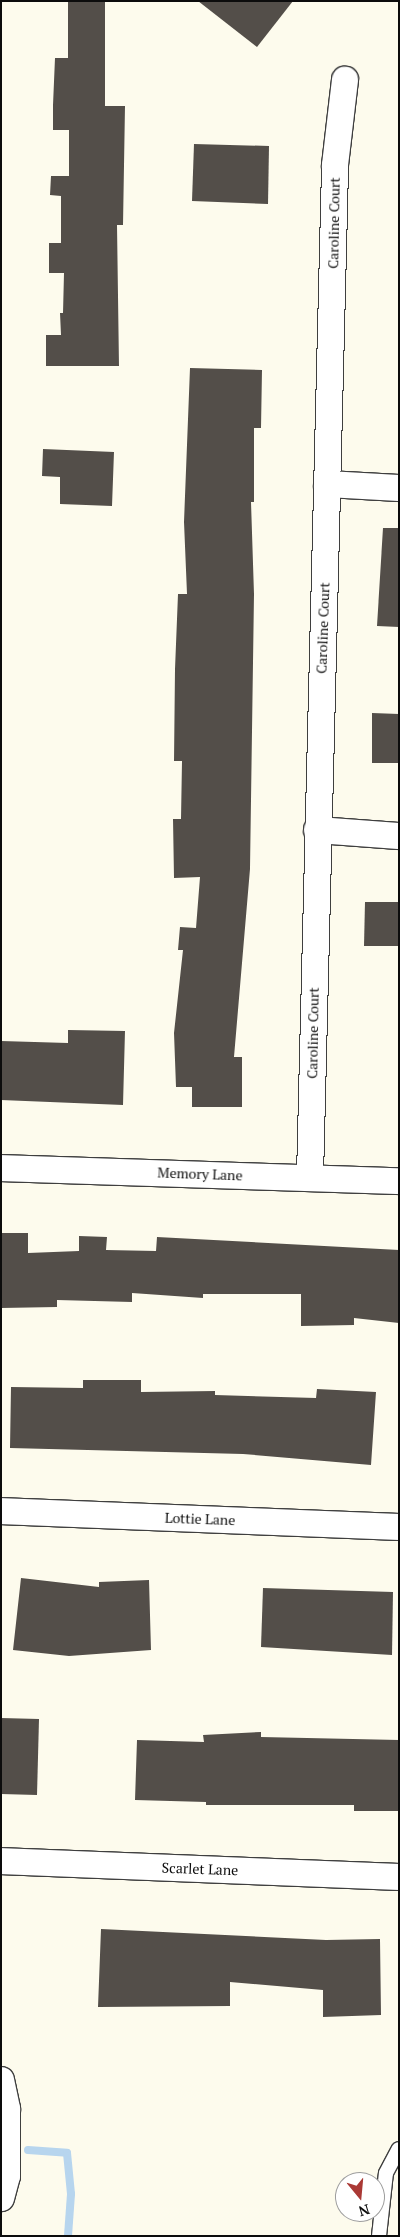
<!DOCTYPE html>
<html>
<head>
<meta charset="utf-8">
<style>
	body { margin:0 }
	#map { position:relative; width:400px; height:2237px; overflow:hidden; background:#fdfbed; font-family:"PT Serif",serif }
	div>[style] { position:absolute }
	.stream>* { height:8px; margin:-4px; padding:0 4px; transform-origin:4px; border-radius:4px; background:#b7d5ee }
	.building>* { inset:0; background:#534e49 }
	.roads { filter:drop-shadow(1px 0 #3f3f3f) drop-shadow(-1px 0 #3f3f3f) drop-shadow(0 1px #3f3f3f) drop-shadow(0 -1px #3f3f3f) }
	.service>* { height:14px; margin:-7px; padding:0 7px; transform-origin:7px; border-radius:7px; background:#fff }
	.minor>* { height:26px; margin:-13px; padding:0 13px; transform-origin:13px; border-radius:13px; background:#fff }
	span { translate:-50% -50%; white-space:nowrap; text-align:center; line-height:1.15; -webkit-text-stroke:5px #fff; paint-order:stroke }
	.street-label { font-size:14px; color:#0c0c0c }
	.frame { position:absolute; inset:0; border:2px solid #0c0c0c; pointer-events:none }
	.north { position:absolute; left:335px; top:2172px; width:50px; height:50px; box-sizing:border-box; background:#fff; border:1px solid #9e9e9e; border-radius:50%; rotate:163deg; font-size:14px; font-weight:700; line-height:20px; text-align:center; color:#0c0c0c }
	.north::after { content:''; display:block; margin:auto; width:18px; height:22px; background:#aa3935; clip-path:polygon(50% 0,100% 100%,50% 72%,0 100%) }
</style>
</head>
<body>
<div id="map">
	<div class="stream">
		<div style="left:28px;top:2150px;width:39px;rotate:4deg"></div>
		<div style="left:67px;top:2153px;width:41px;rotate:84.4deg"></div>
		<div style="left:71px;top:2194px;width:42px;rotate:94.1deg"></div>
	</div>
	<div class="building">
		<div style="clip-path:polygon(68px 1px,105px 1px,105px 106px,125px 106px,123px 225px,117px 225px,119px 366px,46px 366px,46px 335px,61px 335px,60px 313px,63px 313px,64px 273px,49px 273px,49px 243px,61px 243px,61px 196px,50px 195px,51px 176px,69px 176px,69px 130px,53px 130px,53px 105px,55px 58px,68px 58px)"></div>
		<div style="clip-path:polygon(198px 1px,293px 1px,257px 47px)"></div>
		<div style="clip-path:polygon(194px 144px,269px 146px,268px 204px,192px 201px)"></div>
		<div style="clip-path:polygon(190px 368px,262px 370px,261px 428px,254px 428px,254px 502px,251px 502px,254px 594px,250px 869px,234px 1057px,242px 1057px,242px 1107px,192px 1107px,192px 1087px,176px 1087px,174px 1033px,183px 950px,178px 950px,180px 927px,196px 928px,200px 877px,174px 878px,173px 819px,181px 819px,182px 761px,174px 761px,175px 669px,178px 594px,187px 594px,184px 522px)"></div>
		<div style="clip-path:polygon(43px 449px,114px 452px,112px 506px,60px 504px,60px 477px,42px 476px)"></div>
		<div style="clip-path:polygon(383px 528px,399px 528px,399px 627px,377px 626px)"></div>
		<div style="clip-path:polygon(372px 713px,399px 714px,399px 763px,372px 763px)"></div>
		<div style="clip-path:polygon(365px 902px,399px 902px,399px 946px,364px 946px)"></div>
		<div style="clip-path:polygon(68px 1030px,125px 1031px,123px 1105px,1px 1100px,1px 1041px,68px 1043px)"></div>
		<div style="clip-path:polygon(1px 1233px,28px 1233px,28px 1253px,79px 1251px,79px 1236px,107px 1237px,106px 1250px,156px 1251px,157px 1237px,399px 1250px,399px 1323px,354px 1318px,354px 1325px,301px 1326px,301px 1294px,203px 1294px,203px 1298px,132px 1293px,132px 1302px,57px 1300px,57px 1307px,1px 1308px)"></div>
		<div style="clip-path:polygon(83px 1380px,141px 1380px,141px 1392px,215px 1391px,215px 1395px,316px 1398px,317px 1389px,376px 1392px,371px 1465px,243px 1454px,10px 1448px,11px 1387px,83px 1388px)"></div>
		<div style="clip-path:polygon(21px 1578px,99px 1587px,99px 1582px,149px 1580px,151px 1650px,69px 1656px,13px 1650px)"></div>
		<div style="clip-path:polygon(263px 1588px,393px 1592px,392px 1655px,261px 1647px)"></div>
		<div style="clip-path:polygon(1px 1718px,39px 1719px,37px 1795px,1px 1794px)"></div>
		<div style="clip-path:polygon(261px 1732px,261px 1737px,399px 1740px,399px 1811px,354px 1811px,354px 1805px,206px 1805px,206px 1802px,135px 1800px,137px 1740px,204px 1742px,203px 1735px)"></div>
		<div style="clip-path:polygon(101px 1929px,326px 1940px,380px 1939px,381px 2015px,323px 2017px,323px 1990px,230px 1982px,230px 2006px,98px 2007px)"></div>
	</div>
	<div class="roads">
		<div class="service">
			<div style="left:379px;top:2236px;width:63px;rotate:-83.7deg"></div>
			<div style="left:386px;top:2173px;width:27px;rotate:-62deg"></div>
		</div>
		<div class="minor">
			<div style="left:327px;top:484px;width:72px;rotate:3.2deg"></div>
			<div style="left:317px;top:830px;width:82px;rotate:4.2deg"></div>
			<div style="left:1px;top:1168px;width:398px;rotate:1.9deg"></div>
			<div style="left:310px;top:1177px;width:1012px;rotate:-88.58deg"></div>
			<div style="left:335px;top:165px;width:86px;rotate:-83.3deg"></div>
			<div style="left:1px;top:1511px;width:398px;rotate:2.3deg"></div>
			<div style="left:1px;top:1861px;width:398px;rotate:2.3deg"></div>
			<div style="left:1px;top:2080px;width:30px;rotate:78deg"></div>
			<div style="left:7px;top:2109px;width:67px;rotate:90deg"></div>
			<div style="left:7px;top:2176px;width:23px;rotate:105deg"></div>
		</div>
	</div>
	<div class="street-label">
		<span style="left:334px;top:223px;rotate:-89deg">Caroline Court</span>
		<span style="left:323px;top:628px;rotate:-88deg">Caroline Court</span>
		<span style="left:313px;top:1033px;rotate:-89deg">Caroline Court</span>
		<span style="left:200px;top:1174px;rotate:2deg">Memory Lane</span>
		<span style="left:200px;top:1519px;rotate:2deg">Lottie Lane</span>
		<span style="left:200px;top:1869px;rotate:2deg">Scarlet Lane</span>
	</div>
	<div class="frame"></div>
	<div class="north">N</div>
</div>
</body>
</html>
